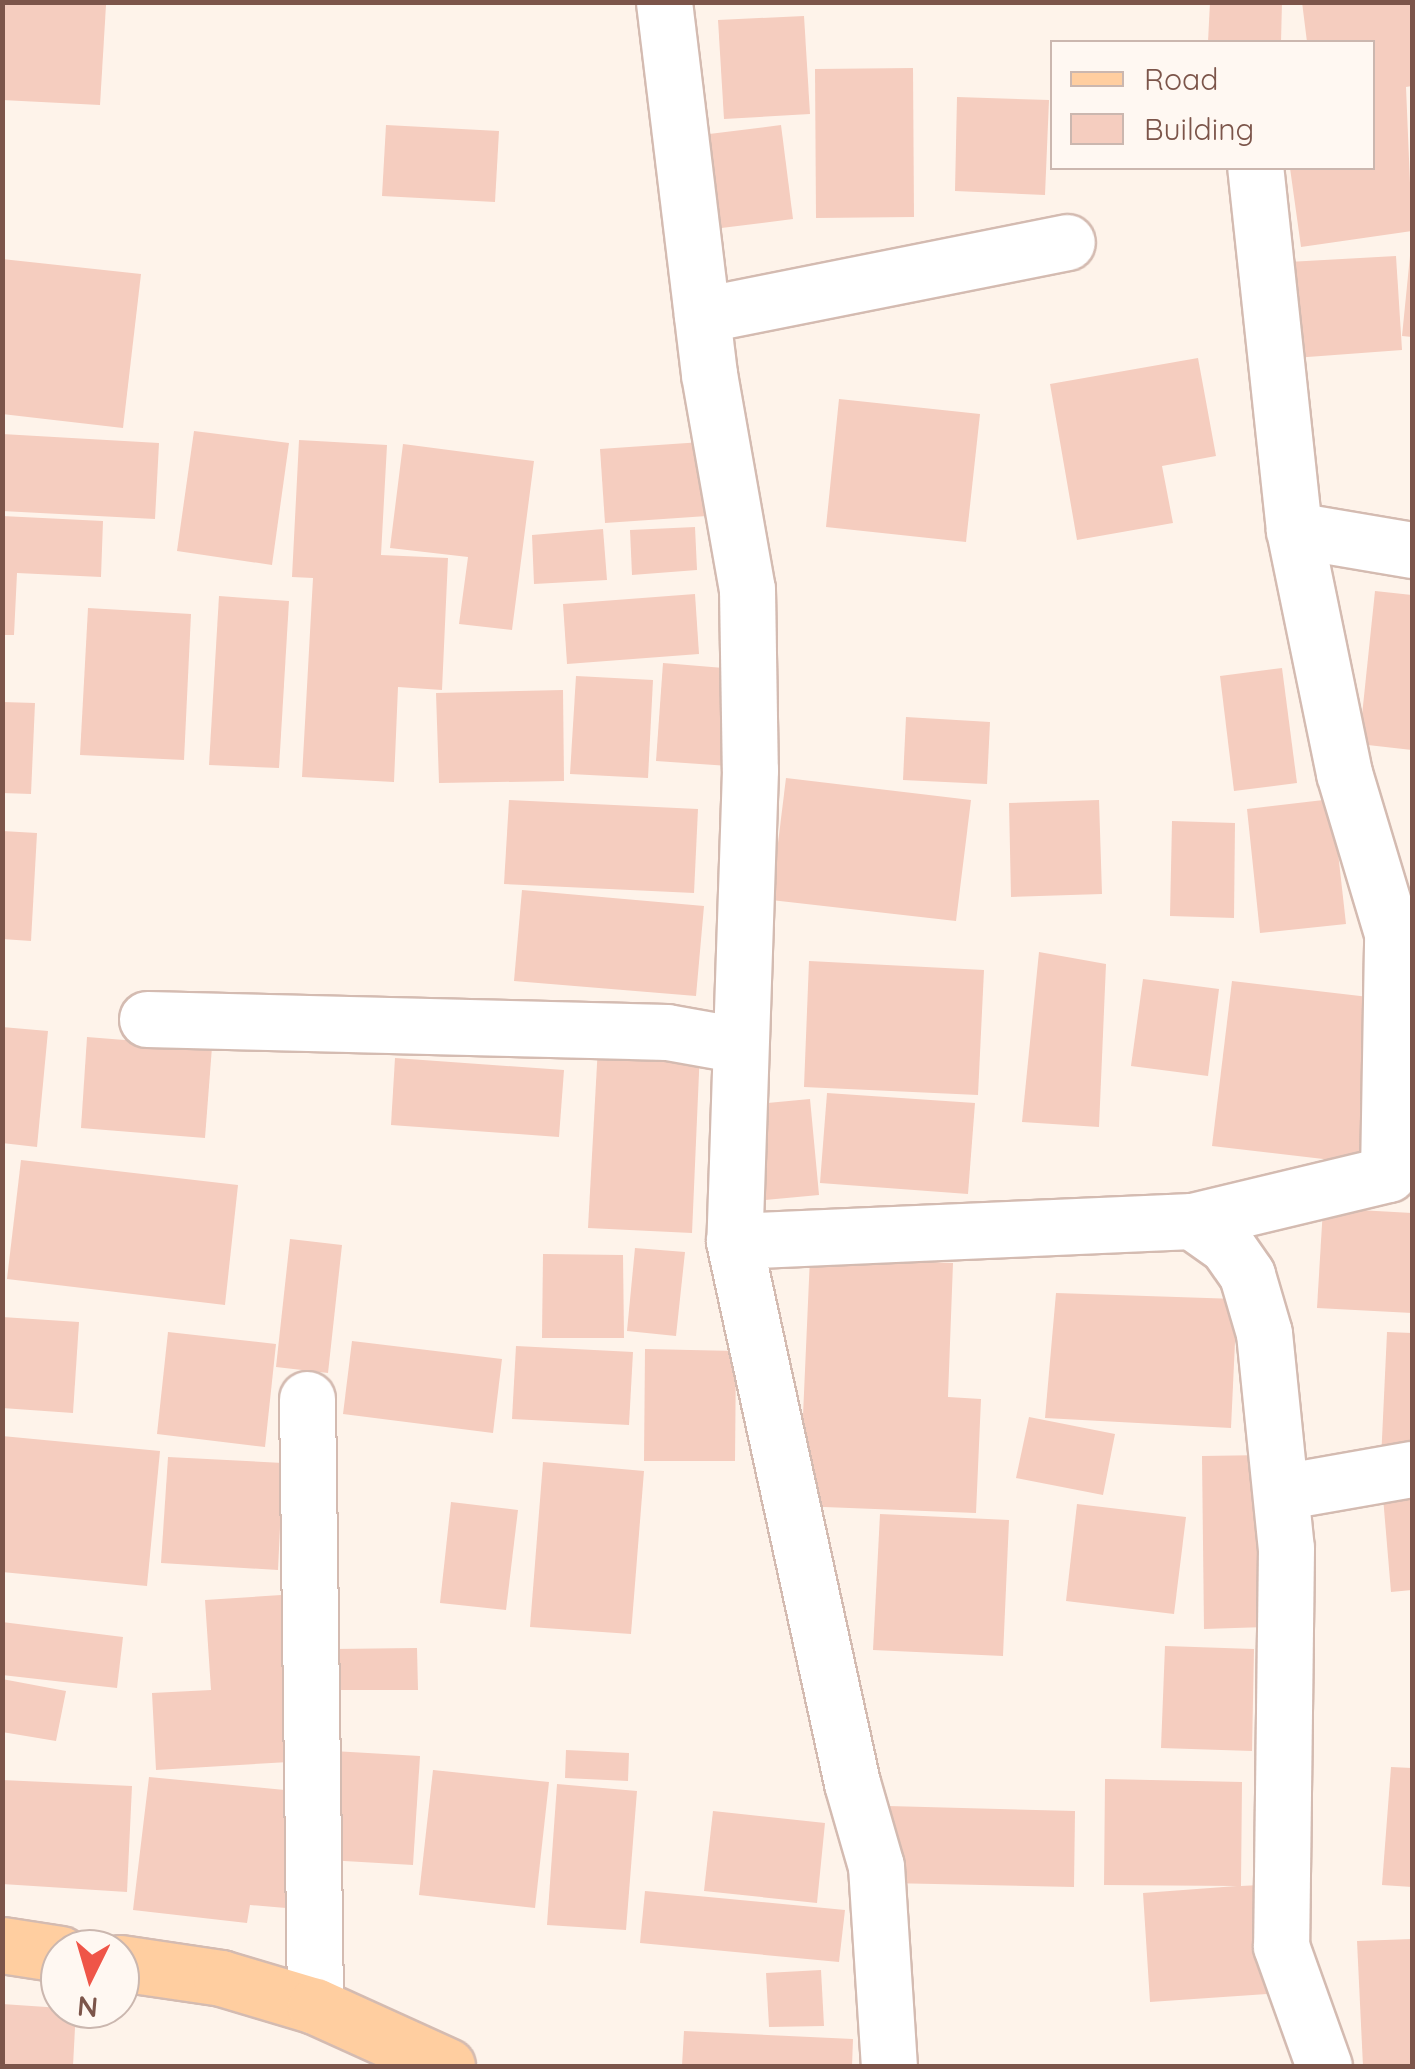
<!DOCTYPE html>
<html>
<head>
<meta charset="utf-8">
<style>
	body { margin:0 }
	#map { position:relative; width:1415px; height:2069px; overflow:hidden; background:#fef3ea; font-family:Quicksand,sans-serif }
	div>[style] { position:absolute }
	.building>* { inset:0; background:#f5cdbf }
	.roads { filter:drop-shadow(2px 0 #d4bbb1) drop-shadow(-2px 0 #d4bbb1) drop-shadow(0 2px #d4bbb1) drop-shadow(0 -2px #d4bbb1) }
	.minor>* { height:55px; margin:-27.5px; padding:0 27.5px; transform-origin:27.5px; border-radius:27.5px; background:#fff }
	.major>* { height:55px; margin:-27.5px; padding:0 27.5px; transform-origin:27.5px; border-radius:27.5px; background:#ffcea0 }
	span { translate:-50% -50%; white-space:nowrap; text-align:center; line-height:1.15; -webkit-text-stroke:9px #fff8f2; paint-order:stroke }
	.frame { position:absolute; inset:0; border:5px solid #7c554a; pointer-events:none }
	.legend { position:absolute; left:1050px; top:40px; width:325px; height:130px; box-sizing:border-box; background:#fff8f2; border:2px solid #cbb7af; margin:0; padding:12px 18px; list-style:none; font-size:30px; color:#7c554a }
	.legend li { display:flex; align-items:center; gap:20px; height:50px }
	.legend b { width:50px; border:2px solid #cbb7af }
	.north { position:absolute; left:40px; top:1929px; width:100px; height:100px; box-sizing:border-box; background:#fff8f2; border:2px solid #cbb7af; border-radius:50%; rotate:185deg; font-size:28px; font-weight:700; line-height:40px; text-align:center; color:#7c554a }
	.north::after { content:''; display:block; margin:auto; width:35px; height:45px; background:#ef5548; clip-path:polygon(50% 0,100% 100%,50% 72%,0 100%) }
</style>
</head>
<body>
<div id="map">
	<div class="building">
		<div style="clip-path:polygon(2px 2px,106px 5px,100px 105px,2px 100px)"></div>
		<div style="clip-path:polygon(1210px 2px,1282px 2px,1281px 42px,1208px 42px)"></div>
		<div style="clip-path:polygon(1302px 2px,1412px 2px,1412px 86px,1406px 87px,1412px 231px,1301px 247px,1290px 168px,1372px 168px,1372px 42px,1307px 42px)"></div>
		<div style="clip-path:polygon(804px 16px,810px 114px,724px 119px,718px 20px)"></div>
		<div style="clip-path:polygon(913px 68px,914px 217px,816px 218px,815px 69px)"></div>
		<div style="clip-path:polygon(957px 97px,1049px 100px,1045px 195px,955px 191px)"></div>
		<div style="clip-path:polygon(386px 125px,499px 131px,495px 202px,382px 196px)"></div>
		<div style="clip-path:polygon(781px 125px,793px 219px,705px 230px,693px 136px)"></div>
		<div style="clip-path:polygon(1396px 256px,1402px 350px,1294px 358px,1288px 262px)"></div>
		<div style="clip-path:polygon(1410px 256px,1412px 256px,1412px 337px,1402px 336px)"></div>
		<div style="clip-path:polygon(2px 259px,141px 274px,123px 428px,2px 414px)"></div>
		<div style="clip-path:polygon(1198px 358px,1216px 456px,1162px 466px,1173px 523px,1077px 540px,1050px 384px)"></div>
		<div style="clip-path:polygon(839px 399px,980px 414px,966px 542px,826px 527px)"></div>
		<div style="clip-path:polygon(194px 431px,289px 443px,272px 565px,177px 551px)"></div>
		<div style="clip-path:polygon(2px 434px,159px 443px,155px 519px,2px 511px)"></div>
		<div style="clip-path:polygon(299px 440px,387px 445px,381px 555px,448px 558px,442px 690px,398px 687px,394px 782px,302px 777px,313px 578px,292px 577px)"></div>
		<div style="clip-path:polygon(702px 442px,707px 516px,605px 523px,600px 449px)"></div>
		<div style="clip-path:polygon(403px 444px,534px 461px,512px 630px,459px 624px,468px 557px,390px 548px)"></div>
		<div style="clip-path:polygon(2px 516px,103px 521px,101px 577px,17px 573px,14px 635px,2px 635px)"></div>
		<div style="clip-path:polygon(695px 527px,697px 570px,632px 575px,630px 530px)"></div>
		<div style="clip-path:polygon(603px 529px,607px 580px,534px 584px,532px 535px)"></div>
		<div style="clip-path:polygon(1375px 591px,1412px 595px,1412px 750px,1359px 744px)"></div>
		<div style="clip-path:polygon(695px 594px,699px 654px,567px 664px,563px 604px)"></div>
		<div style="clip-path:polygon(219px 596px,289px 601px,279px 768px,209px 765px)"></div>
		<div style="clip-path:polygon(88px 608px,191px 614px,184px 760px,80px 755px)"></div>
		<div style="clip-path:polygon(663px 663px,736px 669px,729px 766px,656px 761px)"></div>
		<div style="clip-path:polygon(1282px 668px,1297px 783px,1234px 791px,1220px 676px)"></div>
		<div style="clip-path:polygon(576px 676px,653px 680px,648px 778px,570px 774px)"></div>
		<div style="clip-path:polygon(563px 690px,564px 781px,439px 783px,436px 693px)"></div>
		<div style="clip-path:polygon(2px 702px,35px 703px,31px 794px,2px 793px)"></div>
		<div style="clip-path:polygon(906px 717px,990px 722px,987px 784px,903px 780px)"></div>
		<div style="clip-path:polygon(786px 778px,971px 800px,956px 921px,771px 900px)"></div>
		<div style="clip-path:polygon(1332px 799px,1346px 924px,1260px 933px,1247px 809px)"></div>
		<div style="clip-path:polygon(509px 800px,698px 809px,694px 893px,504px 884px)"></div>
		<div style="clip-path:polygon(1099px 800px,1102px 894px,1011px 897px,1009px 803px)"></div>
		<div style="clip-path:polygon(1172px 821px,1235px 823px,1234px 918px,1170px 916px)"></div>
		<div style="clip-path:polygon(2px 831px,37px 833px,31px 941px,2px 939px)"></div>
		<div style="clip-path:polygon(522px 890px,704px 906px,696px 996px,514px 981px)"></div>
		<div style="clip-path:polygon(1039px 952px,1106px 964px,1099px 1127px,1022px 1122px)"></div>
		<div style="clip-path:polygon(809px 961px,984px 970px,978px 1095px,804px 1087px)"></div>
		<div style="clip-path:polygon(1143px 979px,1219px 989px,1208px 1076px,1131px 1066px)"></div>
		<div style="clip-path:polygon(1232px 981px,1386px 999px,1366px 1164px,1212px 1146px)"></div>
		<div style="clip-path:polygon(2px 1027px,48px 1031px,37px 1147px,2px 1143px)"></div>
		<div style="clip-path:polygon(87px 1037px,212px 1047px,205px 1138px,81px 1128px)"></div>
		<div style="clip-path:polygon(598px 1046px,700px 1050px,692px 1233px,588px 1228px)"></div>
		<div style="clip-path:polygon(395px 1058px,564px 1070px,559px 1137px,391px 1125px)"></div>
		<div style="clip-path:polygon(827px 1093px,975px 1103px,968px 1194px,820px 1183px)"></div>
		<div style="clip-path:polygon(810px 1099px,819px 1195px,765px 1200px,756px 1104px)"></div>
		<div style="clip-path:polygon(21px 1160px,238px 1185px,225px 1305px,7px 1279px)"></div>
		<div style="clip-path:polygon(1323px 1208px,1412px 1213px,1412px 1313px,1317px 1308px)"></div>
		<div style="clip-path:polygon(290px 1239px,342px 1245px,328px 1373px,276px 1367px)"></div>
		<div style="clip-path:polygon(635px 1248px,685px 1252px,676px 1336px,627px 1331px)"></div>
		<div style="clip-path:polygon(543px 1254px,623px 1255px,624px 1338px,542px 1338px)"></div>
		<div style="clip-path:polygon(810px 1257px,953px 1263px,948px 1397px,981px 1399px,976px 1513px,799px 1506px)"></div>
		<div style="clip-path:polygon(1056px 1293px,1237px 1299px,1231px 1428px,1045px 1418px)"></div>
		<div style="clip-path:polygon(2px 1317px,79px 1322px,73px 1413px,2px 1408px)"></div>
		<div style="clip-path:polygon(168px 1332px,276px 1344px,265px 1447px,157px 1434px)"></div>
		<div style="clip-path:polygon(1387px 1332px,1412px 1333px,1412px 1462px,1381px 1460px)"></div>
		<div style="clip-path:polygon(352px 1341px,502px 1359px,493px 1433px,343px 1414px)"></div>
		<div style="clip-path:polygon(516px 1346px,633px 1352px,629px 1425px,512px 1419px)"></div>
		<div style="clip-path:polygon(645px 1349px,736px 1351px,735px 1461px,644px 1461px)"></div>
		<div style="clip-path:polygon(1029px 1417px,1115px 1434px,1103px 1495px,1016px 1478px)"></div>
		<div style="clip-path:polygon(2px 1436px,160px 1451px,147px 1586px,2px 1572px)"></div>
		<div style="clip-path:polygon(1266px 1455px,1266px 1627px,1204px 1629px,1202px 1456px)"></div>
		<div style="clip-path:polygon(168px 1457px,283px 1463px,278px 1570px,161px 1563px)"></div>
		<div style="clip-path:polygon(543px 1462px,644px 1471px,631px 1634px,530px 1627px)"></div>
		<div style="clip-path:polygon(1412px 1483px,1412px 1590px,1391px 1592px,1382px 1485px)"></div>
		<div style="clip-path:polygon(451px 1502px,518px 1510px,506px 1610px,440px 1603px)"></div>
		<div style="clip-path:polygon(1077px 1504px,1186px 1517px,1174px 1614px,1066px 1601px)"></div>
		<div style="clip-path:polygon(880px 1514px,1009px 1520px,1003px 1656px,873px 1650px)"></div>
		<div style="clip-path:polygon(297px 1594px,306px 1761px,156px 1770px,152px 1693px,211px 1690px,205px 1600px)"></div>
		<div style="clip-path:polygon(2px 1622px,123px 1637px,117px 1688px,2px 1675px)"></div>
		<div style="clip-path:polygon(1165px 1646px,1254px 1649px,1252px 1751px,1161px 1748px)"></div>
		<div style="clip-path:polygon(417px 1648px,418px 1690px,333px 1690px,333px 1649px)"></div>
		<div style="clip-path:polygon(2px 1679px,66px 1691px,56px 1741px,2px 1732px)"></div>
		<div style="clip-path:polygon(566px 1750px,629px 1753px,628px 1781px,565px 1778px)"></div>
		<div style="clip-path:polygon(333px 1751px,420px 1756px,413px 1865px,327px 1860px)"></div>
		<div style="clip-path:polygon(1391px 1767px,1412px 1768px,1412px 1887px,1382px 1885px)"></div>
		<div style="clip-path:polygon(433px 1770px,549px 1782px,535px 1908px,419px 1895px)"></div>
		<div style="clip-path:polygon(149px 1777px,295px 1791px,286px 1908px,250px 1905px,247px 1923px,133px 1910px)"></div>
		<div style="clip-path:polygon(1105px 1779px,1242px 1782px,1241px 1886px,1260px 1885px,1267px 1994px,1150px 2002px,1143px 1893px,1237px 1886px,1104px 1885px)"></div>
		<div style="clip-path:polygon(2px 1780px,132px 1786px,127px 1892px,2px 1884px)"></div>
		<div style="clip-path:polygon(557px 1784px,637px 1791px,626px 1930px,547px 1925px)"></div>
		<div style="clip-path:polygon(888px 1806px,1075px 1811px,1074px 1887px,887px 1883px)"></div>
		<div style="clip-path:polygon(713px 1811px,825px 1823px,817px 1903px,704px 1891px)"></div>
		<div style="clip-path:polygon(645px 1891px,845px 1910px,839px 1962px,640px 1943px)"></div>
		<div style="clip-path:polygon(1412px 1939px,1412px 2066px,1363px 2066px,1357px 1941px)"></div>
		<div style="clip-path:polygon(821px 1970px,824px 2026px,769px 2027px,766px 1973px)"></div>
		<div style="clip-path:polygon(2px 2004px,76px 2009px,73px 2066px,2px 2066px)"></div>
		<div style="clip-path:polygon(684px 2031px,853px 2039px,852px 2066px,682px 2066px)"></div>
	</div>
	<div class="roads">
		<div class="minor">
			<div style="left:664px;top:2px;width:375px;rotate:83.1deg"></div>
			<div style="left:709px;top:374px;width:218px;rotate:80deg"></div>
			<div style="left:747px;top:589px;width:181px;rotate:89.1deg"></div>
			<div style="left:750px;top:770px;width:471px;rotate:91.9deg"></div>
			<div style="left:734px;top:1241px;width:555px;rotate:77.72deg"></div>
			<div style="left:852px;top:1783px;width:86px;rotate:73.9deg"></div>
			<div style="left:876px;top:1866px;width:200px;rotate:86.3deg"></div>
			<div style="left:702px;top:315px;width:372px;rotate:-11.3deg"></div>
			<div style="left:1294px;top:530px;width:120px;rotate:9.6deg"></div>
			<div style="left:147px;top:1019px;width:520px;rotate:1.43deg"></div>
			<div style="left:667px;top:1032px;width:74px;rotate:10.1deg"></div>
			<div style="left:1192px;top:1221px;width:202px;rotate:-13.5deg"></div>
			<div style="left:1388px;top:1174px;width:241px;rotate:-89deg"></div>
			<div style="left:1392px;top:933px;width:167px;rotate:-106.7deg"></div>
			<div style="left:1344px;top:773px;width:248px;rotate:-101.6deg"></div>
			<div style="left:1294px;top:530px;width:364px;rotate:-96.1deg"></div>
			<div style="left:734px;top:1241px;width:458px;rotate:-2.5deg"></div>
			<div style="left:1192px;top:1221px;width:43px;rotate:35.5deg"></div>
			<div style="left:1227px;top:1246px;width:35px;rotate:55deg"></div>
			<div style="left:1247px;top:1275px;width:60px;rotate:73.7deg"></div>
			<div style="left:1264px;top:1333px;width:216px;rotate:84.2deg"></div>
			<div style="left:1286px;top:1548px;width:398px;rotate:90.7deg"></div>
			<div style="left:1281px;top:1946px;width:127px;rotate:70.3deg"></div>
			<div style="left:307px;top:1399px;width:607px;rotate:89.24deg"></div>
			<div style="left:1281px;top:1492px;width:133px;rotate:-10deg"></div>
		</div>
		<div class="major">
			<div style="left:2px;top:1945px;width:59px;rotate:8.8deg"></div>
			<div style="left:120px;top:1963px;width:102px;rotate:8.4deg"></div>
			<div style="left:221px;top:1978px;width:98px;rotate:16.6deg"></div>
			<div style="left:315px;top:2006px;width:145px;rotate:24.4deg"></div>
		</div>
	</div>
	<div class="frame"></div>
	<ul class="legend">
	<li><b style="height:12px;background:#ffcea0"></b>Road</li>
	<li><b style="height:28px;background:#f5cdbf"></b>Building</li>
	</ul>
	<div class="north">N</div>
</div>
</body>
</html>
